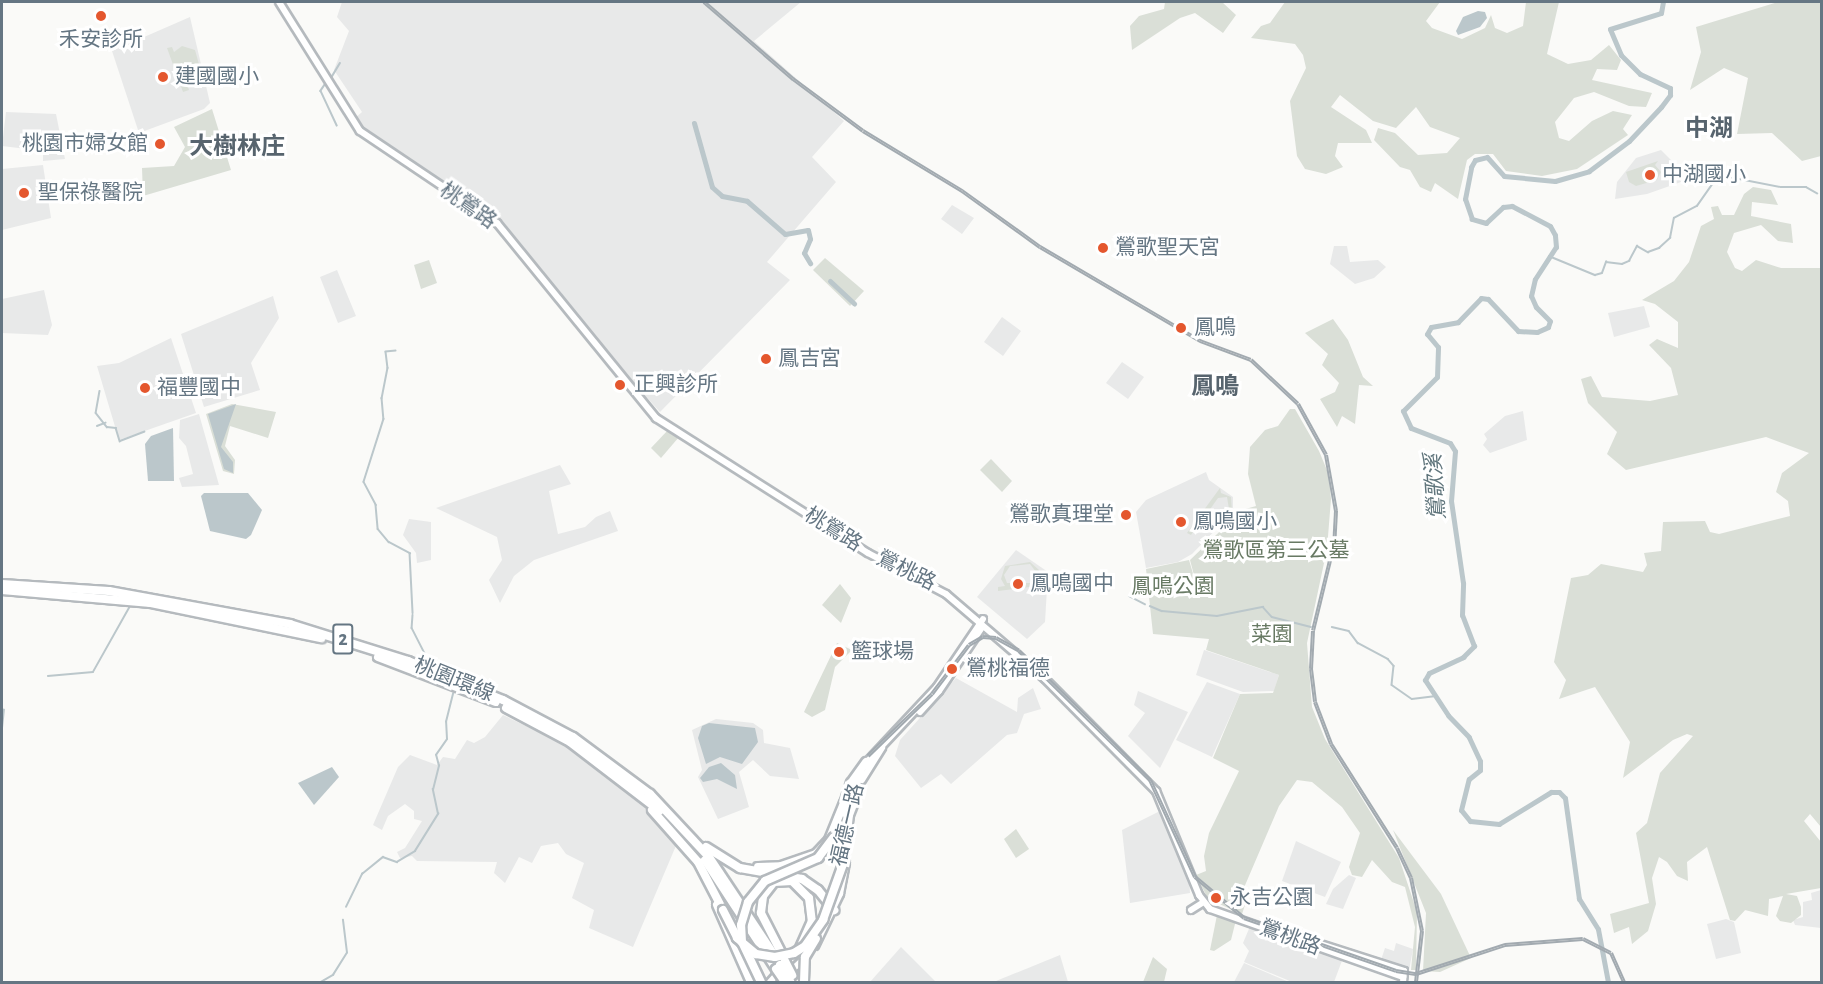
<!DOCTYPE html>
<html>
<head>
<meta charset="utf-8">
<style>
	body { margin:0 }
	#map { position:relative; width:1823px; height:984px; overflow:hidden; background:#fafaf8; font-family:"Alegreya Sans","Noto Sans TC",sans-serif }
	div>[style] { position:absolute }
	.built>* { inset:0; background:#e8e9e9 }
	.green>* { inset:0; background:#dadfd7 }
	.water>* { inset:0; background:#bbc7cb }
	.stream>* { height:1.5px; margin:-0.75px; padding:0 0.75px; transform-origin:0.75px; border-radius:0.75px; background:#bbc7cb }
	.river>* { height:5px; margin:-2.5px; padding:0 2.5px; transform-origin:2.5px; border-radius:2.5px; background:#bbc7cb }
	.roads { filter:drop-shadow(2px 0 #b5babe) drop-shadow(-2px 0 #b5babe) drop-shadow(0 2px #b5babe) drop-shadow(0 -2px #b5babe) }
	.major>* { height:6px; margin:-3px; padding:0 3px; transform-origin:3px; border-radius:3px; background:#fff }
	.highway>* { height:8px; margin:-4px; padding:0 4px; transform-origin:4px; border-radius:4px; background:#fff }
	.rail>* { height:4px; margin-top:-2px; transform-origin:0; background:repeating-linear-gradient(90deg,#fff 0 4.5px,#a2aab0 0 9px); box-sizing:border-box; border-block:2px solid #a2aab0 }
	.bridges { filter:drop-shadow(2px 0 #b4b9bd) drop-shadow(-2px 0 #b4b9bd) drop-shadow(0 2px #b4b9bd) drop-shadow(0 -2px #b4b9bd) }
	.highway-bridge>* { height:8px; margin:-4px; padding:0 4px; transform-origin:4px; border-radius:4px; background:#fff }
	.dots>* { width:16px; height:16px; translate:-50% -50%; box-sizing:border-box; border:3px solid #fff; border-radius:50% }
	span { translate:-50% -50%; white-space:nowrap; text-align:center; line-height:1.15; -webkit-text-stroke:6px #fff; paint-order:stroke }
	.shield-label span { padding:2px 4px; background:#fff; border:2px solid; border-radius:4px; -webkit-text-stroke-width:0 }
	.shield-label { font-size:20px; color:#657683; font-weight:700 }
	.poi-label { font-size:21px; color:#657683 }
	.left { translate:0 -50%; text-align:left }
	.right { translate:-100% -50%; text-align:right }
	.street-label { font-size:21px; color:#657683 }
	.park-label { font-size:21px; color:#687a64 }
	.water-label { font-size:22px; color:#60757c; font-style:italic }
	.quarter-label { font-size:24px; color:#57646e; font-weight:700 }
	.frame { position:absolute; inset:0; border:3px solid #657683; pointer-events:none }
</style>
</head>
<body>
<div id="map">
	<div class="built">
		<div style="clip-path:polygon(342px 2px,801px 2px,754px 41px,844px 121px,812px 157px,836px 182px,767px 262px,790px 280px,660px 412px,615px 362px,512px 234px,488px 211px,364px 132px,354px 119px,362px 112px,334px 70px,349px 31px,337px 17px)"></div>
		<div style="clip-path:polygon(190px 17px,210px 103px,204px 109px,139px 133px,112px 51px)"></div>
		<div style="clip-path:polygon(6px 112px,56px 114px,65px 159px,43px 161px,43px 151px,2px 146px)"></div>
		<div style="clip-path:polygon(1661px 150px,1672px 161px,1681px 182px,1647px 194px,1615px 199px,1617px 182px,1636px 158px)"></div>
		<div style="clip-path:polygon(43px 165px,51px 218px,2px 230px,2px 169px)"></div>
		<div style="clip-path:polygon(952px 205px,974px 218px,962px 234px,941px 219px)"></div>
		<div style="clip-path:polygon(1334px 246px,1347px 246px,1350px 262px,1378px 260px,1386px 267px,1374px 278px,1355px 284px,1330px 264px)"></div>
		<div style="clip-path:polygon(337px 270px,356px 316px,338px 323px,320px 277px)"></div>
		<div style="clip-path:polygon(44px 290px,52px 325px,48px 335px,2px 333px,2px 299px)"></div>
		<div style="clip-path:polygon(273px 296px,279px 318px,251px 363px,260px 390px,204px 407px,181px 334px)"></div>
		<div style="clip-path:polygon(1644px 306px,1650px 327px,1614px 337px,1608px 313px)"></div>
		<div style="clip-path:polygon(1002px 317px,1021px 331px,1003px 356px,984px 342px)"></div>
		<div style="clip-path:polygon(171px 338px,196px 413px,119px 440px,97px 366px,119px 363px)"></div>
		<div style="clip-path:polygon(1122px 362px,1144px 377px,1128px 399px,1106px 383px)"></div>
		<div style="clip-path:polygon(1523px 411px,1527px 440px,1490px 453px,1483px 445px,1487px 439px,1484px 434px,1505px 416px)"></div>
		<div style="clip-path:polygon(199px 414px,219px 485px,182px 487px,179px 478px,193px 474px,186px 446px,179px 438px,180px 420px)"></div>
		<div style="clip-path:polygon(560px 465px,571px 484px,549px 491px,558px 534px,585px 527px,596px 517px,610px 511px,618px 531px,534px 560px,514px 576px,500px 603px,489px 580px,502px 560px,497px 537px,436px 508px)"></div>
		<div style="clip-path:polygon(1206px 472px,1209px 480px,1233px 497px,1233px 512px,1192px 554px,1178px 562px,1146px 568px,1136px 512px,1146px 500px)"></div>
		<div style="clip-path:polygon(409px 519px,431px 522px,431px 560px,417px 563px,416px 553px,403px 535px)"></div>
		<div style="clip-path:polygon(1016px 550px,1048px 572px,1045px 622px,1027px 639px,977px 597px)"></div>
		<div style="clip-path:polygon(1204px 650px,1279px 675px,1274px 691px,1243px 692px,1196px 675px)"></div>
		<div style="clip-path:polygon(956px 678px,1017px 712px,1018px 698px,1033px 688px,1041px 709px,1024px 714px,1017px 733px,1007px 735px,951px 784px,941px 774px,921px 788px,895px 756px,900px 740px)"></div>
		<div style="clip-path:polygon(1207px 682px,1240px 694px,1212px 757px,1176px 740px)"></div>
		<div style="clip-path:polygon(1138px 691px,1188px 712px,1160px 768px,1128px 736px,1145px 713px,1134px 705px)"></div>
		<div style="clip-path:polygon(503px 715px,564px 744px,627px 788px,678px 841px,633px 947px,589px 928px,594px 910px,572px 898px,584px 863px,566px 854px,558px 843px,541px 846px,532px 863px,519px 857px,505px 883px,494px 873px,497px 862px,417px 861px,412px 856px,400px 858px,397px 852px,405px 848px,422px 821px,414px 819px,414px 811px,405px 804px,388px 816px,382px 830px,373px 825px,398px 767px,410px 755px,437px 765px,443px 757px,455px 759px,467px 740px,474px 743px,485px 737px)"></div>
		<div style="clip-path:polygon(716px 719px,753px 723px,763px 730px,764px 743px,790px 748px,799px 779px,770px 776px,753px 760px,739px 772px,749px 807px,718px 819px,698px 777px,702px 770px,692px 730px)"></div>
		<div style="clip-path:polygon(1162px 810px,1189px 875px,1190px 893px,1130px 903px,1122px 830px)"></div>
		<div style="clip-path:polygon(1296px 841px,1341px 862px,1325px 897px,1282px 881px)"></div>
		<div style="clip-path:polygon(1349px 875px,1356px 878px,1343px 909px,1326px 904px,1333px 889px)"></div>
		<div style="clip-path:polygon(1821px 890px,1821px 928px,1795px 925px,1793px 920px,1803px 917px,1803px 902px,1812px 900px,1811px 893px)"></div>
		<div style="clip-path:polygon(1726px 919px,1734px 922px,1741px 953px,1716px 959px,1707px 924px)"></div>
		<div style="clip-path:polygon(1251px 924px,1343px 958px,1334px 982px,1292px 982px,1244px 962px,1249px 951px,1243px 943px)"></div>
		<div style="clip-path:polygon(1396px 943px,1413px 949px,1409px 971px,1380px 963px,1385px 948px,1394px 951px)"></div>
		<div style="clip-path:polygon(901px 947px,936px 982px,870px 982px)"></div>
		<div style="clip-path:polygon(1060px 955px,1068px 982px,996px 982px,996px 981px)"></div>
		<div style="clip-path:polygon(1244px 963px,1289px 982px,1234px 982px)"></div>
	</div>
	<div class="green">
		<div style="clip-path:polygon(1165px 2px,1222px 2px,1236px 15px,1223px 33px,1195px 13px,1180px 18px,1132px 50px,1130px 26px,1139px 16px,1164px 9px)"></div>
		<div style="clip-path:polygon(1285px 2px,1440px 2px,1426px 21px,1432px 28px,1462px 39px,1485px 28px,1491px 15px,1495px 28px,1507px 33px,1523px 26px,1526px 2px,1559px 2px,1547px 54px,1568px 64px,1591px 60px,1609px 45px,1621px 60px,1617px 70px,1597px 69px,1592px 80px,1652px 93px,1646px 107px,1629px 106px,1594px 92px,1574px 98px,1555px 122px,1559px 138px,1569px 141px,1592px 121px,1613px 111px,1632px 115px,1623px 129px,1628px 135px,1577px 169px,1542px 176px,1506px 171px,1493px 154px,1475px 154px,1467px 160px,1458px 199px,1435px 183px,1431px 192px,1420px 187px,1410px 170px,1400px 167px,1374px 140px,1378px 128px,1395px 133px,1418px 155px,1447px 153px,1460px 138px,1430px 127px,1416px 107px,1396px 128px,1373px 121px,1340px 95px,1331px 107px,1366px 130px,1372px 143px,1338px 143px,1335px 156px,1343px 167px,1326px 174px,1305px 169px,1297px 156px,1290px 101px,1306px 68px,1303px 55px,1295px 44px,1251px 38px,1261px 26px,1270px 23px)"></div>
		<div style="clip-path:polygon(1778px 2px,1821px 2px,1821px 156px,1802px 161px,1772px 133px,1737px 134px,1748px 78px,1724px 68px,1690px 90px,1701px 52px,1696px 27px)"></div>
		<div style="clip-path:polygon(182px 46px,195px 50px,202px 75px,195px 85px,187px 84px,189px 90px,183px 92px,167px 48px,172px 47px,174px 52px)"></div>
		<div style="clip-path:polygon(212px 109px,231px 170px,143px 196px,142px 168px,174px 166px,185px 147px,174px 127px)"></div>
		<div style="clip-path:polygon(1658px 161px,1655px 165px,1661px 172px,1657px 180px,1636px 186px,1629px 182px,1626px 172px)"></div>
		<div style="clip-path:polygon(1753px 187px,1771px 190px,1778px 205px,1752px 202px,1751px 216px,1791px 224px,1793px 243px,1778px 241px,1761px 225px,1734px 233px,1727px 252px,1735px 268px,1742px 271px,1756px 260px,1781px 268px,1821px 268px,1821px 827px,1810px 814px,1804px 821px,1821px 842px,1821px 888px,1786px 894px,1797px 896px,1801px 907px,1801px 915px,1791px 923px,1780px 921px,1776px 916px,1783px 896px,1769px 899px,1768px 916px,1745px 910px,1748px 907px,1735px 921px,1730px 920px,1707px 847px,1687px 862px,1688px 881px,1677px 876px,1667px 862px,1659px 857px,1652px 878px,1656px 904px,1648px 931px,1632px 944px,1629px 927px,1614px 933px,1610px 914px,1649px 903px,1636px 833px,1647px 823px,1660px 773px,1693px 736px,1687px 734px,1673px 740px,1623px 778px,1630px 742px,1595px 687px,1559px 699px,1566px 680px,1554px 662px,1571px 578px,1588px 575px,1601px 564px,1643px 572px,1647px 565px,1644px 553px,1661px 551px,1663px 522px,1705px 521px,1710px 532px,1719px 534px,1790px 516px,1788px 501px,1776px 492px,1782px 473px,1809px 453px,1766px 437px,1626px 470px,1607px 454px,1617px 432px,1588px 403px,1581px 379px,1591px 376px,1602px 397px,1650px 401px,1678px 395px,1671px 368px,1649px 345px,1657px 339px,1678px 348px,1678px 322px,1655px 304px,1642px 300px,1674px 281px,1689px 262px,1701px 226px,1714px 219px,1711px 207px,1718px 206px,1722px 215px,1734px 215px,1744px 194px)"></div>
		<div style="clip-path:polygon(825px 258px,864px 291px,850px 306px,813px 270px)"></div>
		<div style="clip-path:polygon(429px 260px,437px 283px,421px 289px,414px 265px)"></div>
		<div style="clip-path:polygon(1333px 319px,1348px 340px,1363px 377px,1373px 386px,1359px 385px,1355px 424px,1342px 416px,1337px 427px,1320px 399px,1335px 392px,1339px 383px,1322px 365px,1328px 354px,1305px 333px)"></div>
		<div style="clip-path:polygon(232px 404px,276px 412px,268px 438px,230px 426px,225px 446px,235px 460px,234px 474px,223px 471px,206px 414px)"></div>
		<div style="clip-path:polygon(1290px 409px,1295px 409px,1319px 451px,1329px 475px,1331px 499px,1327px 549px,1307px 643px,1312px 707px,1325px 739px,1399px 858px,1417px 912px,1416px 970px,1411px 970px,1415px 927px,1405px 887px,1392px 882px,1372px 860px,1362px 877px,1352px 875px,1349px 867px,1360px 833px,1342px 807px,1312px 782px,1297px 780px,1279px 806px,1243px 890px,1249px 893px,1242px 914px,1208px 899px,1196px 875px,1206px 871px,1204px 856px,1209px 833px,1239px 771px,1213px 758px,1240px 694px,1273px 693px,1279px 675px,1206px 650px,1209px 639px,1153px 634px,1146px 569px,1189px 560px,1199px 594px,1190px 560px,1242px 510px,1256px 506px,1248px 474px,1250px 447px,1265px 430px,1278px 426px)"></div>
		<div style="clip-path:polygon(668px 430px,679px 437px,661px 458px,651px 448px)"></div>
		<div style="clip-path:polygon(991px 459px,1012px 481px,1002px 492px,980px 470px)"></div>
		<div style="clip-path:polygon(evenodd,1220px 488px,1221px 493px,1231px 497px,1232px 511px,1216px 529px,1205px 528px,1201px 521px,1191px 535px,1187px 533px,1220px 488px,1227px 497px,1229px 509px,1215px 525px,1207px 525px,1206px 515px,1218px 498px,1227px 497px)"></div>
		<div style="clip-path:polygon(evenodd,1030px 562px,1039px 570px,1037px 581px,1045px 585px,998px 591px,998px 587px,1005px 586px,1001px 579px,1005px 566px,1030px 562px,1030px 564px,1036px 572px,1031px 583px,1007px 583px,1004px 575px,1010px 566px,1030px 564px)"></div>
		<div style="clip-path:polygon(840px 584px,851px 598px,841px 623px,822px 605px)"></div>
		<div style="clip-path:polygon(837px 643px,852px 650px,835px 667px,825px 710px,812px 717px,804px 712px)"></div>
		<div style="clip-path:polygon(1016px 829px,1029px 849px,1016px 858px,1004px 839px)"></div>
		<div style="clip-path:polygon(1393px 830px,1441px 894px,1471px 958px,1440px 972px,1423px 971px,1426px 913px)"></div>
		<div style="clip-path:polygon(1217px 915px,1236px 920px,1231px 940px,1214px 951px,1210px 950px)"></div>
		<div style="clip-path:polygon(1153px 957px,1167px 969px,1164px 982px,1143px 982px)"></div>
	</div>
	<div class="water">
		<div style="clip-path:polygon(1478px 11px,1485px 12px,1487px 18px,1480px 27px,1458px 35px,1456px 31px,1463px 17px)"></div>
		<div style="clip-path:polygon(236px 404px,221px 447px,233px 462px,233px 473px,224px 469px,208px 414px)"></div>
		<div style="clip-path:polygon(173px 428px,174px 481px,148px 481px,145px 444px,151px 436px)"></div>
		<div style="clip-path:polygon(204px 493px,248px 493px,262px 510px,251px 535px,246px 539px,210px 531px,201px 496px)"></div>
		<div style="clip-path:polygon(709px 723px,755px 728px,758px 742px,742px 764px,720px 757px,706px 764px,698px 738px,702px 726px)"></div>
		<div style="clip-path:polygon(721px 763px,735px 775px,737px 789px,717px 779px,703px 782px,700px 778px,709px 767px)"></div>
		<div style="clip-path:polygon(332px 767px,339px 777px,314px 805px,298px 783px)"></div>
	</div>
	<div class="stream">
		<div style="left:331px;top:78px;width:17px;rotate:-59deg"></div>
		<div style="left:327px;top:82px;width:11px;rotate:124deg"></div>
		<div style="left:321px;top:91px;width:38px;rotate:65deg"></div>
		<div style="left:1549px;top:256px;width:50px;rotate:22.4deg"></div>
		<div style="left:1595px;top:275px;width:7px;rotate:-16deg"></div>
		<div style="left:1602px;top:273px;width:12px;rotate:-70deg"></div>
		<div style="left:1606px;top:262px;width:16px;rotate:7deg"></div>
		<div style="left:1622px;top:264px;width:8px;rotate:-23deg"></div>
		<div style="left:1629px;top:261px;width:17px;rotate:-62deg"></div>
		<div style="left:1637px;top:246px;width:13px;rotate:29deg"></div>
		<div style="left:1648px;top:252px;width:12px;rotate:-20deg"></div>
		<div style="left:1659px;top:248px;width:15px;rotate:-42deg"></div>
		<div style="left:1670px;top:238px;width:20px;rotate:-79deg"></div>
		<div style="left:1674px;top:218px;width:26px;rotate:-28deg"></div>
		<div style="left:1697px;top:206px;width:38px;rotate:-55deg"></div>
		<div style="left:1719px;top:175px;width:63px;rotate:11deg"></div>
		<div style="left:1781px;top:187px;width:25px"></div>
		<div style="left:1806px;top:187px;width:13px;rotate:29deg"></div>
		<div style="left:396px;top:351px;width:10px;rotate:174deg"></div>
		<div style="left:386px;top:352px;width:16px;rotate:83deg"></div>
		<div style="left:388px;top:368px;width:31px;rotate:101deg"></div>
		<div style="left:382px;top:398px;width:21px;rotate:85deg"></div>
		<div style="left:384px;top:419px;width:66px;rotate:107.6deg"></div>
		<div style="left:364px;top:482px;width:26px;rotate:62deg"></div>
		<div style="left:376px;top:505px;width:24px;rotate:85deg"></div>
		<div style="left:378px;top:529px;width:17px;rotate:50deg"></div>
		<div style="left:389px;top:542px;width:24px;rotate:28deg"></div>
		<div style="left:410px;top:553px;width:60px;rotate:87.1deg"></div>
		<div style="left:100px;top:391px;width:22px;rotate:100deg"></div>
		<div style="left:96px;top:413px;width:18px;rotate:52deg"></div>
		<div style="left:107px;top:427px;width:9px;rotate:6deg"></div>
		<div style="left:116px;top:428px;width:14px;rotate:73deg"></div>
		<div style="left:120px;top:441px;width:26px;rotate:-21deg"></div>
		<div style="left:97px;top:426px;width:9px;rotate:-21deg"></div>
		<div style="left:1129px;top:596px;width:18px;rotate:27deg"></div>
		<div style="left:1150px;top:606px;width:13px;rotate:23deg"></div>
		<div style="left:1162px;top:611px;width:55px;rotate:5.2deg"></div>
		<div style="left:1217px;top:616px;width:47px;rotate:-11.1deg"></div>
		<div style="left:1263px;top:607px;width:13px;rotate:48deg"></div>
		<div style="left:1272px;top:617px;width:40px;rotate:14.4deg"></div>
		<div style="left:413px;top:615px;width:13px;rotate:94deg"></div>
		<div style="left:412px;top:628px;width:36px;rotate:63deg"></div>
		<div style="left:1332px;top:627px;width:17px;rotate:13deg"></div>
		<div style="left:1349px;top:631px;width:15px;rotate:53deg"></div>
		<div style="left:1358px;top:643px;width:34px;rotate:28deg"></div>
		<div style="left:1388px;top:659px;width:9px;rotate:49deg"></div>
		<div style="left:1394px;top:666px;width:19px;rotate:96deg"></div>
		<div style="left:1392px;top:685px;width:24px;rotate:35deg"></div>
		<div style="left:1412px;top:699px;width:24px;rotate:-7deg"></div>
		<div style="left:48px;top:676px;width:45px;rotate:-5.1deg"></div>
		<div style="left:93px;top:672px;width:76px;rotate:-60.7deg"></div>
		<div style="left:2px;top:728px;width:18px;rotate:-84deg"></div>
		<div style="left:346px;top:907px;width:37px;rotate:-64deg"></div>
		<div style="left:362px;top:874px;width:27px;rotate:-39deg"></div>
		<div style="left:383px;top:857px;width:15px;rotate:20deg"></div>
		<div style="left:397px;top:862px;width:21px;rotate:-31deg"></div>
		<div style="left:415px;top:851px;width:44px;rotate:-58.1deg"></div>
		<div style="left:438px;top:814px;width:25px;rotate:-102deg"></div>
		<div style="left:433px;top:790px;width:25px;rotate:-76deg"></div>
		<div style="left:439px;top:766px;width:11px;rotate:-105deg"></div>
		<div style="left:436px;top:755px;width:19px;rotate:-55deg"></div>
		<div style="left:447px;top:739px;width:17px;rotate:-93deg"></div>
		<div style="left:446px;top:722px;width:29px;rotate:-76deg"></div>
		<div style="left:321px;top:982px;width:14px;rotate:-30deg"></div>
		<div style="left:333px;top:975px;width:26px;rotate:-58deg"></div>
		<div style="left:347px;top:953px;width:33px;rotate:-97deg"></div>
	</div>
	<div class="river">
		<div style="left:694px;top:123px;width:66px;rotate:74.3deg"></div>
		<div style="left:712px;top:187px;width:13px;rotate:42deg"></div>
		<div style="left:722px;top:196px;width:25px;rotate:11deg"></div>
		<div style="left:747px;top:201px;width:50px;rotate:41deg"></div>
		<div style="left:785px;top:234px;width:23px;rotate:-10deg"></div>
		<div style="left:808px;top:230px;width:9px;rotate:77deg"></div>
		<div style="left:810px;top:239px;width:15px;rotate:113deg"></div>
		<div style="left:804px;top:253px;width:12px;rotate:59deg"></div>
		<div style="left:830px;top:281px;width:33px;rotate:43deg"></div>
		<div style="left:1608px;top:982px;width:54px;rotate:-100.7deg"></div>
		<div style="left:1598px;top:929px;width:36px;rotate:-122deg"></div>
		<div style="left:1579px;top:899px;width:102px;rotate:-97.9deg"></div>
		<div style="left:1565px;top:798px;width:8px;rotate:-135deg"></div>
		<div style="left:1559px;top:792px;width:8px;rotate:180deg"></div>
		<div style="left:1551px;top:792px;width:61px;rotate:148.4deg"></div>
		<div style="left:1499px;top:824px;width:29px;rotate:-174deg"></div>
		<div style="left:1470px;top:821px;width:14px;rotate:-129deg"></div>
		<div style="left:1461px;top:810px;width:32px;rotate:-76deg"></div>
		<div style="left:1469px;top:779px;width:14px;rotate:-39deg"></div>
		<div style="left:1480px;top:770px;width:9px;rotate:-90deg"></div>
		<div style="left:1480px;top:761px;width:26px;rotate:-115deg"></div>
		<div style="left:1469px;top:737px;width:30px;rotate:-134deg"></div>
		<div style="left:1448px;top:715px;width:42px;rotate:-123.3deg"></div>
		<div style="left:1425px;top:680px;width:8px;rotate:-60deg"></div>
		<div style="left:1429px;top:673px;width:38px;rotate:-25deg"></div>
		<div style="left:1463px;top:657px;width:16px;rotate:-45deg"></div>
		<div style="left:1474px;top:646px;width:33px;rotate:-111deg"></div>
		<div style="left:1462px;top:615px;width:32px;rotate:-88deg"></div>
		<div style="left:1463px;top:583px;width:83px;rotate:-98.3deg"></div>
		<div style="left:1451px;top:501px;width:50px;rotate:-85.4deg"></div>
		<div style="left:1455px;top:451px;width:9px;rotate:-122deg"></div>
		<div style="left:1450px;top:443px;width:42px;rotate:-159deg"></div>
		<div style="left:1411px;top:428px;width:19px;rotate:-115deg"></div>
		<div style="left:1403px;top:411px;width:48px;rotate:-45deg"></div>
		<div style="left:1437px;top:377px;width:30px;rotate:-88deg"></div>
		<div style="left:1438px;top:347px;width:17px;rotate:-130deg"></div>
		<div style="left:1427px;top:334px;width:8px;rotate:-60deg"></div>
		<div style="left:1431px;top:327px;width:27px;rotate:-10deg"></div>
		<div style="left:1458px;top:322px;width:33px;rotate:-46deg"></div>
		<div style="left:1481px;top:298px;width:7px;rotate:8deg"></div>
		<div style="left:1488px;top:299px;width:44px;rotate:46.8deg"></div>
		<div style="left:1518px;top:331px;width:19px;rotate:3deg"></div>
		<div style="left:1537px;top:332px;width:12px;rotate:-24deg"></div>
		<div style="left:1548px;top:327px;width:6px;rotate:-72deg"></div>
		<div style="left:1550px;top:321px;width:20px;rotate:-135deg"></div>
		<div style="left:1536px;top:307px;width:12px;rotate:-114deg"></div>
		<div style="left:1531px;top:296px;width:17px;rotate:-77deg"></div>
		<div style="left:1535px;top:279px;width:38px;rotate:-57deg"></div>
		<div style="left:1556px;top:247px;width:12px;rotate:-95deg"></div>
		<div style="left:1555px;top:235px;width:10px;rotate:-119deg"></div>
		<div style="left:1550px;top:226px;width:43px;rotate:-152.2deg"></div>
		<div style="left:1512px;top:206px;width:9px;rotate:174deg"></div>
		<div style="left:1503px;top:207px;width:23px;rotate:137deg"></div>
		<div style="left:1486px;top:223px;width:15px;rotate:-164deg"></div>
		<div style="left:1472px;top:219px;width:21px;rotate:-109deg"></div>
		<div style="left:1465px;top:199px;width:33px;rotate:-79deg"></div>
		<div style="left:1471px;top:167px;width:8px;rotate:-60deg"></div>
		<div style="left:1475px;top:160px;width:12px;rotate:-14deg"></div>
		<div style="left:1487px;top:157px;width:25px;rotate:48deg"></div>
		<div style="left:1504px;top:176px;width:51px;rotate:5.6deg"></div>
		<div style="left:1555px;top:181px;width:35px;rotate:-16deg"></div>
		<div style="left:1589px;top:171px;width:50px;rotate:-36.9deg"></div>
		<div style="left:1629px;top:141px;width:47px;rotate:-46.7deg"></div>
		<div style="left:1661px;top:107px;width:15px;rotate:-53deg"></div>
		<div style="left:1670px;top:95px;width:7px;rotate:-90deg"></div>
		<div style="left:1670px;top:88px;width:33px;rotate:-155deg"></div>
		<div style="left:1640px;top:74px;width:27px;rotate:-135deg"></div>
		<div style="left:1621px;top:55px;width:28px;rotate:-113deg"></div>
		<div style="left:1610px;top:29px;width:53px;rotate:-17.4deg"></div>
		<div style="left:1661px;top:13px;width:11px;rotate:-80deg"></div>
	</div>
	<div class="roads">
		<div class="major">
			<div style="left:279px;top:2px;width:152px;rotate:57.9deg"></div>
			<div style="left:360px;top:131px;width:165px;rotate:33.9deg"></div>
			<div style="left:497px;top:223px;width:252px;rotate:50.8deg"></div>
			<div style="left:656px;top:418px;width:251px;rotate:32.5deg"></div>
			<div style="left:868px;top:553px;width:88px;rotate:27.7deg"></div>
			<div style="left:946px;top:594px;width:130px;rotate:40.6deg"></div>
			<div style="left:1045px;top:679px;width:158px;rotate:45.3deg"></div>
			<div style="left:1156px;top:791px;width:113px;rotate:67.5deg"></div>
			<div style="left:1199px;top:895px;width:18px;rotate:52deg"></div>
			<div style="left:1210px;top:909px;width:205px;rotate:19.4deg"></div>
			<div style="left:920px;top:712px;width:28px;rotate:-48deg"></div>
			<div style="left:939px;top:691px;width:78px;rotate:-55.9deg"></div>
			<div style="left:865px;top:764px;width:105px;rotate:-46.9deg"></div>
			<div style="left:937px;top:687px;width:82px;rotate:-55.9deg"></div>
			<div style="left:862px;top:780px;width:38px;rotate:-58deg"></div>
			<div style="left:846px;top:815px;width:45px;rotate:-70.3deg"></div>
			<div style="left:1191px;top:910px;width:15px;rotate:-32deg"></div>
			<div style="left:1305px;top:939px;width:104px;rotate:17.9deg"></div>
			<div style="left:1404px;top:971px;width:11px;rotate:95deg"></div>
			<div style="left:815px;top:946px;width:58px;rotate:-64.3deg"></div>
			<div style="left:840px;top:894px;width:32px;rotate:-79deg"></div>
			<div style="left:770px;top:982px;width:40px;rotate:-48deg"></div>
			<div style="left:779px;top:982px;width:35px;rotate:-43deg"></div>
		</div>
		<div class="highway">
			<div style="left:2px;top:584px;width:107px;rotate:3.7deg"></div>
			<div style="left:109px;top:591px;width:184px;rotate:10.3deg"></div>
			<div style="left:290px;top:624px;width:124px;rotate:17.4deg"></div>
			<div style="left:408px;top:661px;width:103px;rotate:22.3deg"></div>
			<div style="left:503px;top:700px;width:79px;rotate:27.9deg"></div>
			<div style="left:573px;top:737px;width:96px;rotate:36.5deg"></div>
			<div style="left:650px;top:794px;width:86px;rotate:46.9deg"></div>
			<div style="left:709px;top:857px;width:125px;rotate:56.4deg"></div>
			<div style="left:2px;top:590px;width:149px;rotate:5deg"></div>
			<div style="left:150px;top:603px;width:175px;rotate:11.6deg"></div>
			<div style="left:378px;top:657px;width:126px;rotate:20.9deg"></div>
			<div style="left:506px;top:708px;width:72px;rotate:28deg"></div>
			<div style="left:570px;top:742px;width:113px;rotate:37.5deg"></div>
			<div style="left:843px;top:807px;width:25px;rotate:-72deg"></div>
			<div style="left:851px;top:783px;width:26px;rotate:-54deg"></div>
			<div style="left:652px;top:810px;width:69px;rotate:48.5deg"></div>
			<div style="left:698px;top:862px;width:54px;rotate:62.5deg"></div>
			<div style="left:706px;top:847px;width:40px;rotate:32deg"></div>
			<div style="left:740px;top:868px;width:63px;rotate:10.1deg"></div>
			<div style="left:802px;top:879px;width:19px;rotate:35deg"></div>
			<div style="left:818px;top:890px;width:26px;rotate:51deg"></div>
			<div style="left:705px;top:860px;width:130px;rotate:56.9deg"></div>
			<div style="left:843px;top:864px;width:49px;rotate:-83deg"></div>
			<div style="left:849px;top:815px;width:26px;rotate:-69deg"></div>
			<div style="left:758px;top:867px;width:23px;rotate:-2deg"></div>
			<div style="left:781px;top:866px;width:37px;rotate:-19deg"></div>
			<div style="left:816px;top:854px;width:19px;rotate:-47deg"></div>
			<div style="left:829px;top:840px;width:40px;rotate:-68deg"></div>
			<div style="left:717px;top:905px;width:84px;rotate:66.2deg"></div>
			<div style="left:785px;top:960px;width:53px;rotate:-117.1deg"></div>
			<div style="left:761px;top:913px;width:17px;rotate:-83deg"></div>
			<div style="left:763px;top:896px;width:18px;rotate:-52deg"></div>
			<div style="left:774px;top:882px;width:18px;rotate:-3deg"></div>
			<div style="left:792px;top:881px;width:24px;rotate:45deg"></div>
			<div style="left:809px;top:898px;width:23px;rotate:83deg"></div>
			<div style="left:812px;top:921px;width:30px;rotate:114deg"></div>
		</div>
	</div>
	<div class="rail">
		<div style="left:704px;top:2px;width:118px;rotate:40.9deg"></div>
		<div style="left:793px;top:79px;width:87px;rotate:36.6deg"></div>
		<div style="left:863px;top:131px;width:116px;rotate:31.2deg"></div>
		<div style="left:962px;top:191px;width:96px;rotate:35.7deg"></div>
		<div style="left:1040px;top:247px;width:186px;rotate:30.4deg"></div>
		<div style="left:1200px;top:341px;width:54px;rotate:20.4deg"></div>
		<div style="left:1251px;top:360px;width:64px;rotate:43.1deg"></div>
		<div style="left:1298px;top:404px;width:58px;rotate:61.2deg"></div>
		<div style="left:1326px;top:455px;width:57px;rotate:79.9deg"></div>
		<div style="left:1336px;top:511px;width:33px;rotate:93deg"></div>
		<div style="left:1334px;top:544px;width:89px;rotate:103.6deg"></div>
		<div style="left:1313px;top:631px;width:38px;rotate:93deg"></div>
		<div style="left:1311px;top:669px;width:33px;rotate:83deg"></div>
		<div style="left:1315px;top:702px;width:45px;rotate:69.1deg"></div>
		<div style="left:1331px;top:744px;width:123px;rotate:57.6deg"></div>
		<div style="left:1397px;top:848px;width:33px;rotate:65deg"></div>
		<div style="left:1411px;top:878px;width:54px;rotate:78.3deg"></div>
		<div style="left:1422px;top:931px;width:51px;rotate:96.7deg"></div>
		<div style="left:868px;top:756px;width:89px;rotate:-44.1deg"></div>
		<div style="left:932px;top:694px;width:61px;rotate:-52.9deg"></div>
		<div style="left:969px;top:645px;width:16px;rotate:-30deg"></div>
		<div style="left:983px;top:637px;width:13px;rotate:4deg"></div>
		<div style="left:996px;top:638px;width:26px;rotate:29deg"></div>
		<div style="left:1019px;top:651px;width:184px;rotate:44.6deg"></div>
		<div style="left:1150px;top:780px;width:107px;rotate:65.1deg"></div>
		<div style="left:1195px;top:877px;width:64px;rotate:39.9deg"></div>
		<div style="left:1244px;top:918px;width:161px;rotate:19.2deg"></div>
		<div style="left:1396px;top:971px;width:20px;rotate:9deg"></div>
		<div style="left:1416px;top:974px;width:94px;rotate:-18deg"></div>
		<div style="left:1505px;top:945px;width:78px;rotate:-4.4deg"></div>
		<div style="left:1583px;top:939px;width:31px;rotate:27deg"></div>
		<div style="left:1611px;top:953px;width:32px;rotate:66deg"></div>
	</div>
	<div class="bridges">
		<div class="highway-bridge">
			<div style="left:723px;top:910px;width:31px;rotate:63deg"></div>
			<div style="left:737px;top:938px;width:25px;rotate:40deg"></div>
			<div style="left:756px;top:954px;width:19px;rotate:9deg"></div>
			<div style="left:775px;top:957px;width:19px;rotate:-12deg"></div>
			<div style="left:794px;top:953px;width:13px;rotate:-32deg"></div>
			<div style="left:805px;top:946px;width:32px;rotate:-55deg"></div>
			<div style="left:823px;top:920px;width:59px;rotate:-70.3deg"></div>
			<div style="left:785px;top:961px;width:16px;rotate:63deg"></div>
			<div style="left:780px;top:965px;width:19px;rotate:58deg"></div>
			<div style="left:776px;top:969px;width:16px;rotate:55deg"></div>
			<div style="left:761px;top:982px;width:44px;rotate:-115.4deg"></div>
			<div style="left:742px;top:942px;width:17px;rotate:-93deg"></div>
			<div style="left:741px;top:925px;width:24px;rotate:-73deg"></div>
			<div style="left:748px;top:902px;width:27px;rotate:-51deg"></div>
			<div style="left:765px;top:881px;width:58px;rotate:-23.5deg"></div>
			<div style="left:818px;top:858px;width:26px;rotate:-53deg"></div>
			<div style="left:804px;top:982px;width:25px;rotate:-88deg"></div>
			<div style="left:805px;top:957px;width:21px;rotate:-59deg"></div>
		</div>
	</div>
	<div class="dots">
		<div style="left:101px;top:16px;background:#e4572e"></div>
		<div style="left:163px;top:77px;background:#e4572e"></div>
		<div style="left:160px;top:144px;background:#e4572e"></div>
		<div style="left:1650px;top:175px;background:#e4572e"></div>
		<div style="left:24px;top:193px;background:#e4572e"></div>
		<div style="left:1103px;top:248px;background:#e4572e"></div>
		<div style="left:1181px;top:328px;background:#e4572e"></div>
		<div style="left:766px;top:359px;background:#e4572e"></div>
		<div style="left:620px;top:385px;background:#e4572e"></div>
		<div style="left:145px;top:388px;background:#e4572e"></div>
		<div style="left:1126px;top:515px;background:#e4572e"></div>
		<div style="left:1181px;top:522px;background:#e4572e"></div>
		<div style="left:1018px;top:584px;background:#e4572e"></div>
		<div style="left:839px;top:652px;background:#e4572e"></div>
		<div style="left:952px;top:669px;background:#e4572e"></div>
		<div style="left:1216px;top:898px;background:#e4572e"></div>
	</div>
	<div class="shield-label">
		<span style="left:343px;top:639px">2</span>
	</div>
	<div class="poi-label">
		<span style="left:101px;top:40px">禾安診所</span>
		<span class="left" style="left:175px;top:77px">建國國小</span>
		<span class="right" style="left:148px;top:144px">桃園市婦女館</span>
		<span class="left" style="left:1662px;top:175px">中湖國小</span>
		<span class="left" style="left:38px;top:193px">聖保祿醫院</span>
		<span class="left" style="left:1115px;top:248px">鶯歌聖天宮</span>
		<span class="left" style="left:1194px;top:328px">鳳鳴</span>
		<span class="left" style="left:778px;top:359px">鳳吉宮</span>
		<span class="left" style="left:634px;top:385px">正興診所</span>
		<span class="left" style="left:157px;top:388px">福豐國中</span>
		<span class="right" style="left:1114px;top:515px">鶯歌真理堂</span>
		<span class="left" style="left:1193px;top:522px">鳳鳴國小</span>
		<span class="left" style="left:1030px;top:584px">鳳鳴國中</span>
		<span class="left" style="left:851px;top:652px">籃球場</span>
		<span class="left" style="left:966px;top:669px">鶯桃福德</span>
		<span class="left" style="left:1230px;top:898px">永吉公園</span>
	</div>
	<div class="street-label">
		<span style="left:468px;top:206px;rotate:35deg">桃鶯路</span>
		<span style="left:833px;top:530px;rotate:32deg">桃鶯路</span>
		<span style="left:906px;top:571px;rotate:26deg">鶯桃路</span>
		<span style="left:454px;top:680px;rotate:22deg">桃園環線</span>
		<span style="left:848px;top:825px;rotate:-77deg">福德一路</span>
		<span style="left:1290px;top:938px;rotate:20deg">鶯桃路</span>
	</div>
	<div class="park-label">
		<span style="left:1276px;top:551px">鶯歌區第三公墓</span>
		<span style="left:1173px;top:587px">鳳鳴公園</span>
		<span style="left:1272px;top:635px">菜園</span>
	</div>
	<div class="water-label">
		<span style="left:1436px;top:487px;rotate:-94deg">鶯歌溪</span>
	</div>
	<div class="quarter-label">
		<span style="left:1709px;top:130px">中湖</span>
		<span style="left:237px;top:148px">大樹林庄</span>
		<span style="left:1215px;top:388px">鳳鳴</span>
	</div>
	<div class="frame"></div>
</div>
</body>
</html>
